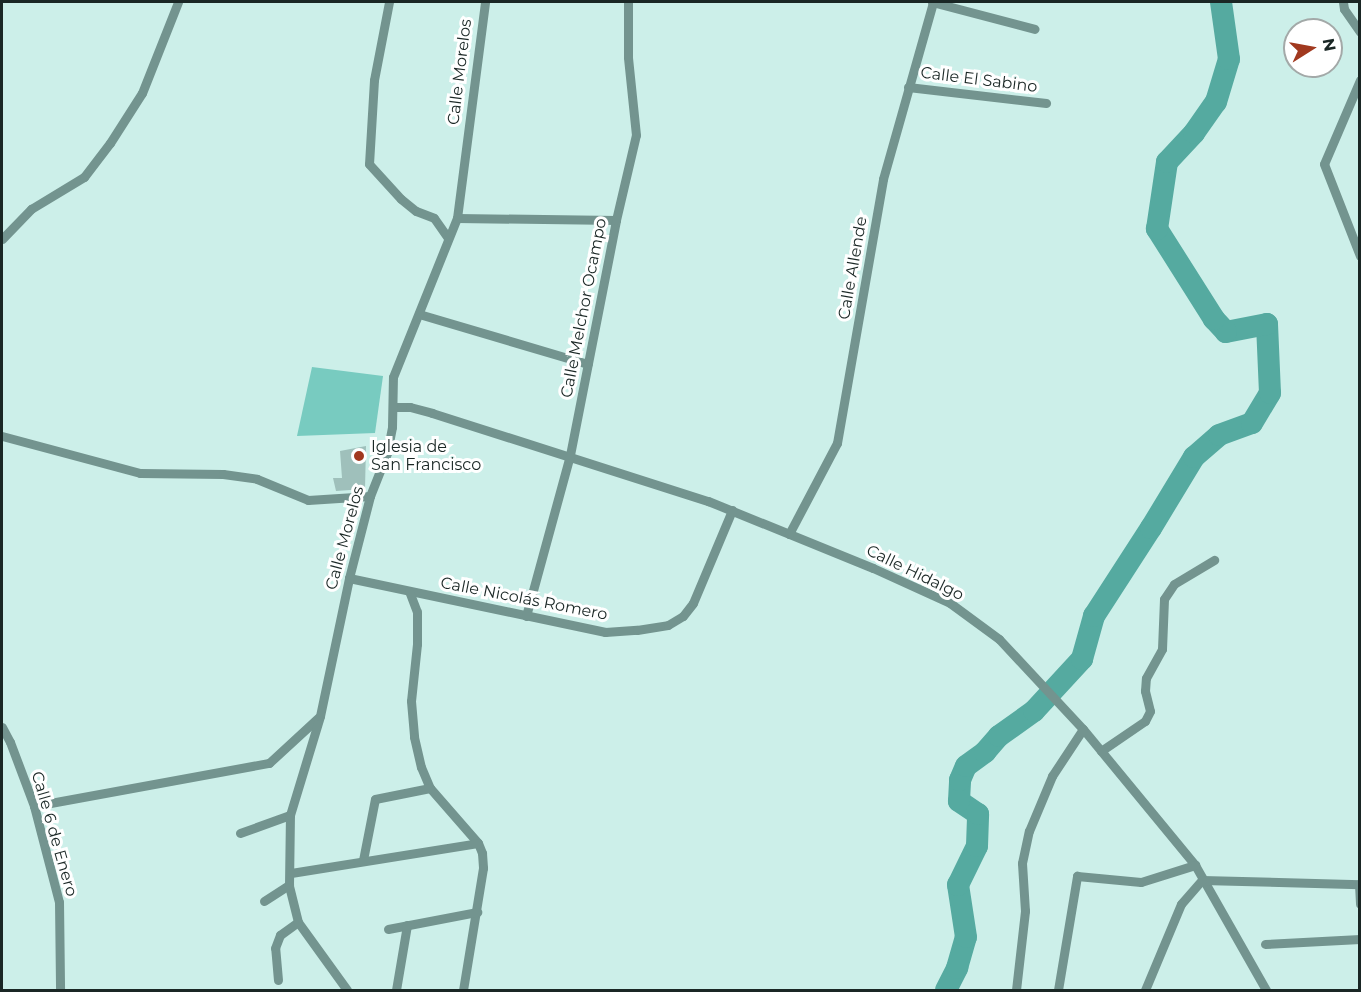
<!DOCTYPE html>
<html>
<head>
<meta charset="utf-8">
<style>
	body { margin:0 }
	#map { position:relative; width:1361px; height:992px; overflow:hidden; background:#ccefe9; font-family:Montserrat,sans-serif }
	div>[style] { position:absolute }
	.green>* { inset:0; background:#78cbc0 }
	.river>* { height:22px; margin:-11px; padding:0 11px; transform-origin:11px; border-radius:11px; background:#55aaa0 }
	.building>* { inset:0; background:#9fc0bb }
	.minor>* { height:9px; margin:-4.5px; padding:0 4.5px; transform-origin:4.5px; border-radius:4.5px; background:#73948f }
	.dots>* { width:16px; height:16px; translate:-50% -50%; box-sizing:border-box; border:3px solid #fff; border-radius:50% }
	span { translate:-50% -50%; white-space:nowrap; text-align:center; line-height:1.15; -webkit-text-stroke:6px #fff; paint-order:stroke }
	.street-label { font-size:16px; color:#1a2725 }
	.poi-label { font-size:16px; color:#1a2725 }
	.left { translate:0 -50%; text-align:left }
	.frame { position:absolute; inset:0; border:3px solid #1a2725; pointer-events:none }
	.north { position:absolute; left:1283px; top:18px; width:60px; height:60px; box-sizing:border-box; background:#fff; border:2px solid #a3a9a8; border-radius:50%; rotate:79deg; font-size:16px; font-weight:700; line-height:24px; text-align:center; color:#1a2725 }
	.north::after { content:''; display:block; margin:auto; width:21px; height:27px; background:#a1391f; clip-path:polygon(50% 0,100% 100%,50% 72%,0 100%) }
</style>
</head>
<body>
<div id="map">
	<div class="green">
		<div style="clip-path:polygon(312px 367px,383px 376px,375px 433px,297px 436px)"></div>
	</div>
	<div class="river">
		<div style="left:946px;top:990px;width:25px;rotate:-63deg"></div>
		<div style="left:957px;top:968px;width:32px;rotate:-74deg"></div>
		<div style="left:966px;top:937px;width:53px;rotate:-98.7deg"></div>
		<div style="left:958px;top:885px;width:43px;rotate:-64deg"></div>
		<div style="left:977px;top:846px;width:32px;rotate:-88deg"></div>
		<div style="left:978px;top:814px;width:23px;rotate:-146deg"></div>
		<div style="left:959px;top:801px;width:21px;rotate:-87deg"></div>
		<div style="left:960px;top:780px;width:15px;rotate:-67deg"></div>
		<div style="left:966px;top:766px;width:24px;rotate:-36deg"></div>
		<div style="left:985px;top:752px;width:21px;rotate:-49deg"></div>
		<div style="left:999px;top:736px;width:43px;rotate:-35.5deg"></div>
		<div style="left:1034px;top:711px;width:71px;rotate:-47.3deg"></div>
		<div style="left:1082px;top:659px;width:45px;rotate:-74.4deg"></div>
		<div style="left:1094px;top:616px;width:105px;rotate:-57.1deg"></div>
		<div style="left:1151px;top:528px;width:83px;rotate:-58.8deg"></div>
		<div style="left:1194px;top:457px;width:33px;rotate:-41deg"></div>
		<div style="left:1219px;top:435px;width:35px;rotate:-20deg"></div>
		<div style="left:1252px;top:423px;width:35px;rotate:-59deg"></div>
		<div style="left:1270px;top:393px;width:69px;rotate:-92.5deg"></div>
		<div style="left:1267px;top:324px;width:42px;rotate:169deg"></div>
		<div style="left:1226px;top:332px;width:18px;rotate:-133deg"></div>
		<div style="left:1214px;top:319px;width:107px;rotate:-122.3deg"></div>
		<div style="left:1157px;top:229px;width:68px;rotate:-81.5deg"></div>
		<div style="left:1167px;top:162px;width:40px;rotate:-47deg"></div>
		<div style="left:1194px;top:133px;width:38px;rotate:-55deg"></div>
		<div style="left:1216px;top:102px;width:45px;rotate:-73.2deg"></div>
		<div style="left:1229px;top:59px;width:58px;rotate:-98deg"></div>
	</div>
	<div class="building">
		<div style="clip-path:polygon(366px 446px,365px 489px,336px 491px,333px 478px,342px 478px,340px 451px)"></div>
	</div>
	<div class="minor">
		<div style="left:389px;top:2px;width:79px;rotate:100.9deg"></div>
		<div style="left:374px;top:80px;width:84px;rotate:93.4deg"></div>
		<div style="left:369px;top:164px;width:47px;rotate:47.6deg"></div>
		<div style="left:401px;top:199px;width:19px;rotate:39deg"></div>
		<div style="left:416px;top:211px;width:19px;rotate:21deg"></div>
		<div style="left:434px;top:218px;width:24px;rotate:55deg"></div>
		<div style="left:932px;top:2px;width:106px;rotate:14.7deg"></div>
		<div style="left:1343px;top:2px;width:7px;rotate:82deg"></div>
		<div style="left:1344px;top:9px;width:28px;rotate:55deg"></div>
		<div style="left:1360px;top:80px;width:91px;rotate:113.2deg"></div>
		<div style="left:1324px;top:164px;width:99px;rotate:68.6deg"></div>
		<div style="left:908px;top:87px;width:139px;rotate:6.6deg"></div>
		<div style="left:457px;top:218px;width:159px;rotate:0.7deg"></div>
		<div style="left:2px;top:239px;width:42px;rotate:-46deg"></div>
		<div style="left:31px;top:209px;width:62px;rotate:-31.1deg"></div>
		<div style="left:84px;top:177px;width:43px;rotate:-52.6deg"></div>
		<div style="left:110px;top:143px;width:59px;rotate:-57.4deg"></div>
		<div style="left:142px;top:93px;width:98px;rotate:-68.4deg"></div>
		<div style="left:419px;top:314px;width:176px;rotate:16.5deg"></div>
		<div style="left:393px;top:407px;width:17px"></div>
		<div style="left:410px;top:407px;width:23px;rotate:15deg"></div>
		<div style="left:432px;top:413px;width:290px;rotate:17.7deg"></div>
		<div style="left:708px;top:501px;width:178px;rotate:22.1deg"></div>
		<div style="left:873px;top:568px;width:85px;rotate:24.4deg"></div>
		<div style="left:950px;top:603px;width:61px;rotate:36.3deg"></div>
		<div style="left:999px;top:639px;width:123px;rotate:47deg"></div>
		<div style="left:1083px;top:729px;width:176px;rotate:50.5deg"></div>
		<div style="left:1195px;top:865px;width:144px;rotate:60.4deg"></div>
		<div style="left:2px;top:436px;width:143px;rotate:15deg"></div>
		<div style="left:140px;top:473px;width:83px;rotate:0.7deg"></div>
		<div style="left:223px;top:474px;width:34px;rotate:8deg"></div>
		<div style="left:257px;top:479px;width:55px;rotate:22.4deg"></div>
		<div style="left:308px;top:500px;width:62px;rotate:-3.7deg"></div>
		<div style="left:789px;top:534px;width:103px;rotate:-62.2deg"></div>
		<div style="left:837px;top:443px;width:268px;rotate:-80.1deg"></div>
		<div style="left:883px;top:179px;width:184px;rotate:-74.2deg"></div>
		<div style="left:349px;top:578px;width:262px;rotate:11.9deg"></div>
		<div style="left:605px;top:632px;width:32px;rotate:-4deg"></div>
		<div style="left:637px;top:630px;width:31px;rotate:-9deg"></div>
		<div style="left:668px;top:625px;width:17px;rotate:-31deg"></div>
		<div style="left:683px;top:616px;width:16px;rotate:-52deg"></div>
		<div style="left:693px;top:603px;width:101px;rotate:-67.2deg"></div>
		<div style="left:409px;top:591px;width:22px;rotate:69deg"></div>
		<div style="left:417px;top:612px;width:32px;rotate:90deg"></div>
		<div style="left:417px;top:644px;width:57px;rotate:96deg"></div>
		<div style="left:411px;top:701px;width:36px;rotate:85deg"></div>
		<div style="left:414px;top:737px;width:31px;rotate:77deg"></div>
		<div style="left:421px;top:767px;width:23px;rotate:67deg"></div>
		<div style="left:430px;top:788px;width:73px;rotate:48.9deg"></div>
		<div style="left:478px;top:843px;width:11px;rotate:68deg"></div>
		<div style="left:482px;top:853px;width:15px;rotate:86deg"></div>
		<div style="left:483px;top:868px;width:124px;rotate:99.3deg"></div>
		<div style="left:526px;top:616px;width:167px;rotate:-74.7deg"></div>
		<div style="left:570px;top:455px;width:239px;rotate:-78.9deg"></div>
		<div style="left:616px;top:220px;width:87px;rotate:-76.8deg"></div>
		<div style="left:636px;top:135px;width:78px;rotate:-95.9deg"></div>
		<div style="left:628px;top:57px;width:55px;rotate:-90deg"></div>
		<div style="left:2px;top:727px;width:17px;rotate:62deg"></div>
		<div style="left:10px;top:742px;width:68px;rotate:69.4deg"></div>
		<div style="left:34px;top:806px;width:99px;rotate:75.4deg"></div>
		<div style="left:59px;top:902px;width:88px;rotate:89.3deg"></div>
		<div style="left:1101px;top:751px;width:53px;rotate:-34.3deg"></div>
		<div style="left:1145px;top:721px;width:11px;rotate:-63deg"></div>
		<div style="left:1150px;top:711px;width:21px;rotate:-104deg"></div>
		<div style="left:1145px;top:691px;width:13px;rotate:-86deg"></div>
		<div style="left:1146px;top:678px;width:33px;rotate:-61deg"></div>
		<div style="left:1162px;top:649px;width:50px;rotate:-87.7deg"></div>
		<div style="left:1164px;top:599px;width:18px;rotate:-56deg"></div>
		<div style="left:1174px;top:584px;width:47px;rotate:-31deg"></div>
		<div style="left:34px;top:806px;width:239px;rotate:-10.4deg"></div>
		<div style="left:269px;top:763px;width:67px;rotate:-42.6deg"></div>
		<div style="left:240px;top:833px;width:53px;rotate:-19.8deg"></div>
		<div style="left:363px;top:860px;width:62px;rotate:-78.9deg"></div>
		<div style="left:375px;top:799px;width:56px;rotate:-11.3deg"></div>
		<div style="left:291px;top:873px;width:189px;rotate:-9.1deg"></div>
		<div style="left:1202px;top:880px;width:158px;rotate:1.5deg"></div>
		<div style="left:1359px;top:884px;width:20px;rotate:87deg"></div>
		<div style="left:264px;top:901px;width:30px;rotate:-33deg"></div>
		<div style="left:388px;top:929px;width:91px;rotate:-10.8deg"></div>
		<div style="left:1265px;top:944px;width:95px;rotate:-3deg"></div>
		<div style="left:278px;top:980px;width:32px;rotate:-95deg"></div>
		<div style="left:275px;top:948px;width:14px;rotate:-69deg"></div>
		<div style="left:280px;top:935px;width:22px;rotate:-36deg"></div>
		<div style="left:347px;top:990px;width:84px;rotate:-125.8deg"></div>
		<div style="left:298px;top:922px;width:38px;rotate:-104deg"></div>
		<div style="left:289px;top:885px;width:70px;rotate:-89.2deg"></div>
		<div style="left:290px;top:815px;width:103px;rotate:-73.1deg"></div>
		<div style="left:320px;top:716px;width:141px;rotate:-78.1deg"></div>
		<div style="left:349px;top:578px;width:85px;rotate:-75.6deg"></div>
		<div style="left:370px;top:496px;width:46px;rotate:-68.4deg"></div>
		<div style="left:387px;top:453px;width:26px;rotate:-79deg"></div>
		<div style="left:392px;top:427px;width:50px;rotate:-88.9deg"></div>
		<div style="left:393px;top:377px;width:171px;rotate:-68.1deg"></div>
		<div style="left:457px;top:218px;width:218px;rotate:-82.6deg"></div>
		<div style="left:396px;top:990px;width:66px;rotate:-80.4deg"></div>
		<div style="left:1016px;top:990px;width:80px;rotate:-83.5deg"></div>
		<div style="left:1025px;top:911px;width:48px;rotate:-93.6deg"></div>
		<div style="left:1022px;top:863px;width:33px;rotate:-78deg"></div>
		<div style="left:1029px;top:831px;width:60px;rotate:-67.3deg"></div>
		<div style="left:1052px;top:776px;width:56px;rotate:-56.6deg"></div>
		<div style="left:1058px;top:990px;width:116px;rotate:-80.5deg"></div>
		<div style="left:1077px;top:876px;width:64px;rotate:5.4deg"></div>
		<div style="left:1141px;top:882px;width:57px;rotate:-17.5deg"></div>
		<div style="left:1145px;top:990px;width:93px;rotate:-67.3deg"></div>
		<div style="left:1181px;top:904px;width:32px;rotate:-49deg"></div>
	</div>
	<div class="dots">
		<div style="left:359px;top:456px;background:#a1391f"></div>
	</div>
	<div class="street-label">
		<span style="left:460px;top:72px;rotate:-83deg">Calle Morelos</span>
		<span style="left:979px;top:80px;rotate:7deg">Calle El Sabino</span>
		<span style="left:853px;top:268px;rotate:-80deg">Calle Allende</span>
		<span style="left:584px;top:308px;rotate:-79deg">Calle Melchor Ocampo</span>
		<span style="left:345px;top:538px;rotate:-75deg">Calle Morelos</span>
		<span style="left:915px;top:573px;rotate:26deg">Calle Hidalgo</span>
		<span style="left:524px;top:599px;rotate:11deg">Calle Nicolás Romero</span>
		<span style="left:54px;top:834px;rotate:74deg">Calle 6 de Enero</span>
	</div>
	<div class="poi-label">
		<span class="left" style="left:371px;top:456px">Iglesia de<br>San Francisco</span>
	</div>
	<div class="frame"></div>
	<div class="north">N</div>
</div>
</body>
</html>
